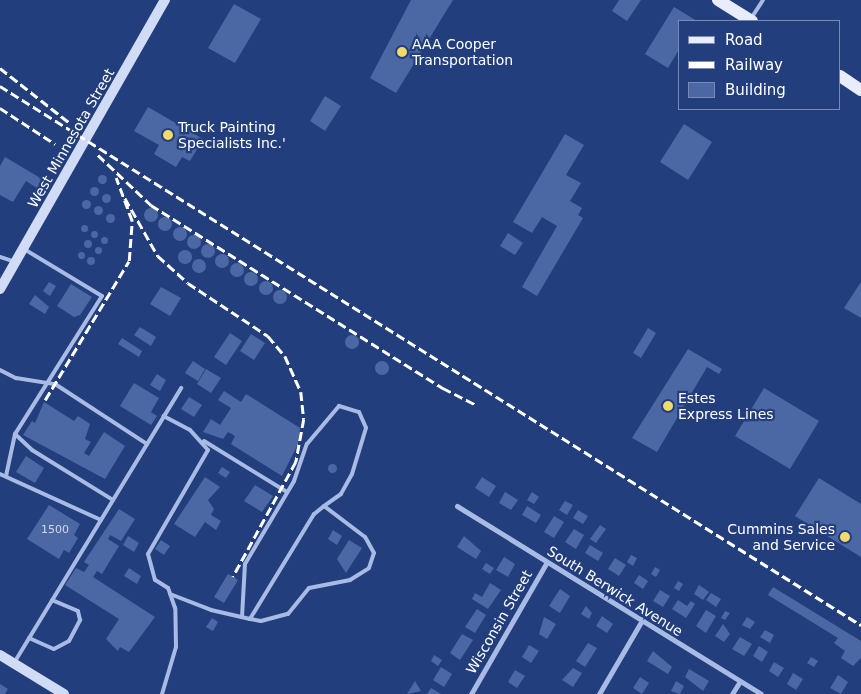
<!DOCTYPE html>
<html>
<head>
<meta charset="utf-8">
<style>
	body { margin:0 }
	#map { position:relative; width:861px; height:694px; overflow:hidden; background:#233e7c; font-family:"DejaVu Sans",sans-serif }
	div>[style] { position:absolute }
	.building>* { inset:0; background:#4b68a5 }
	.round { border-radius:50% }
	.lane>* { height:4px; margin:-2px; padding:0 2px; transform-origin:2px; border-radius:2px; background:#a7bbe5 }
	.street>* { height:5px; margin:-2.5px; padding:0 2.5px; transform-origin:2.5px; border-radius:2.5px; background:#a7bbe5 }
	.secondary>* { height:10px; margin:-5px; padding:0 5px; transform-origin:5px; border-radius:5px; background:#d0dbf5 }
	.primary>* { height:12px; margin:-6px; padding:0 6px; transform-origin:6px; border-radius:6px; background:#e7edfd }
	.rail>* { height:2.5px; margin-top:-1.25px; transform-origin:0; background:repeating-linear-gradient(90deg,#fff 0 9px,transparent 0 13px) }
	.dots>* { width:14px; height:14px; translate:-50% -50%; box-sizing:border-box; border:2px solid #233e7c; border-radius:50% }
	span { translate:-50% -50%; white-space:nowrap; text-align:center; line-height:1.15; -webkit-text-stroke:4.5px #233e7c; paint-order:stroke }
	.number-label { font-size:11px; color:#d2d9e8 }
	.number-label span { -webkit-text-stroke-width:0 }
	.poi-label { font-size:14px; color:#fff }
	.left { translate:0 -50%; text-align:left }
	.right { translate:-100% -50%; text-align:right }
	.street-label { font-size:14px; color:#fff }
	.legend { position:absolute; left:678px; top:20px; width:162px; height:90px; box-sizing:border-box; background:#233e7c; border:1px solid #7b8bb0; margin:0; padding:6px 9px; list-style:none; font-size:15px; color:#fff }
	.legend li { display:flex; align-items:center; gap:10px; height:25px }
	.legend b { width:25px; border:1px solid #7b8bb0 }
</style>
</head>
<body>
<div id="map">
	<div class="building">
		<div style="clip-path:polygon(411px 0,453px 0,396px 93px,370px 78px)"></div>
		<div style="clip-path:polygon(619px 0,641px 0,627px 21px,612px 11px)"></div>
		<div style="clip-path:polygon(234px 4px,261px 19px,235px 63px,208px 48px)"></div>
		<div style="clip-path:polygon(674px 7px,697px 21px,680px 21px,680px 48px,668px 68px,645px 54px)"></div>
		<div style="clip-path:polygon(325px 96px,341px 106px,325px 131px,310px 121px)"></div>
		<div style="clip-path:polygon(148px 107px,203px 139px,190px 161px,182px 157px,176px 167px,154px 154px,159px 145px,134px 131px)"></div>
		<div style="clip-path:polygon(684px 124px,712px 142px,688px 180px,660px 162px)"></div>
		<div style="clip-path:polygon(565px 134px,584px 145px,566px 175px,581px 183px,570px 201px,582px 208px,578px 215px,583px 218px,537px 296px,522px 287px,557px 226px,542px 217px,532px 233px,513px 222px)"></div>
		<div style="clip-path:polygon(5px 157px,42px 179px,37px 188px,26px 181px,13px 202px,0 195px,0 166px)"></div>
		<div class="round" style="left:97.5px;top:174.5px;width:9px;height:9px"></div>
		<div class="round" style="left:89.5px;top:186.5px;width:9px;height:9px"></div>
		<div class="round" style="left:101.5px;top:193.5px;width:9px;height:9px"></div>
		<div class="round" style="left:81.5px;top:199.5px;width:9px;height:9px"></div>
		<div class="round" style="left:93.5px;top:205.5px;width:9px;height:9px"></div>
		<div class="round" style="left:144px;top:208px;width:14px;height:14px"></div>
		<div class="round" style="left:105.5px;top:213.5px;width:9px;height:9px"></div>
		<div class="round" style="left:158px;top:217px;width:14px;height:14px"></div>
		<div class="round" style="left:80.5px;top:224.5px;width:7px;height:7px"></div>
		<div class="round" style="left:173px;top:227px;width:14px;height:14px"></div>
		<div class="round" style="left:90.5px;top:230.5px;width:7px;height:7px"></div>
		<div style="clip-path:polygon(508px 233px,523px 243px,515px 255px,500px 246px)"></div>
		<div class="round" style="left:187px;top:235px;width:14px;height:14px"></div>
		<div class="round" style="left:100.5px;top:236.5px;width:7px;height:7px"></div>
		<div class="round" style="left:84px;top:240px;width:8px;height:8px"></div>
		<div class="round" style="left:201px;top:244px;width:14px;height:14px"></div>
		<div class="round" style="left:94.5px;top:246.5px;width:7px;height:7px"></div>
		<div class="round" style="left:178px;top:250px;width:14px;height:14px"></div>
		<div class="round" style="left:77.5px;top:251.5px;width:7px;height:7px"></div>
		<div class="round" style="left:215px;top:254px;width:14px;height:14px"></div>
		<div class="round" style="left:87px;top:257px;width:8px;height:8px"></div>
		<div class="round" style="left:192px;top:259px;width:14px;height:14px"></div>
		<div class="round" style="left:230px;top:263px;width:14px;height:14px"></div>
		<div class="round" style="left:244px;top:272px;width:14px;height:14px"></div>
		<div class="round" style="left:259px;top:281px;width:14px;height:14px"></div>
		<div style="clip-path:polygon(49px 282px,56px 286px,50px 296px,43px 291px)"></div>
		<div style="clip-path:polygon(861px 282px,861px 318px,844px 308px)"></div>
		<div style="clip-path:polygon(71px 284px,92px 297px,80px 315px,74px 317px,57px 306px)"></div>
		<div style="clip-path:polygon(161px 287px,181px 298px,170px 316px,150px 304px)"></div>
		<div class="round" style="left:273px;top:290px;width:14px;height:14px"></div>
		<div style="clip-path:polygon(35px 295px,49px 307px,45px 314px,29px 304px)"></div>
		<div style="clip-path:polygon(140px 327px,156px 337px,151px 346px,134px 335px)"></div>
		<div style="clip-path:polygon(648px 328px,656px 333px,641px 358px,633px 353px)"></div>
		<div style="clip-path:polygon(230px 333px,242px 341px,226px 365px,214px 357px)"></div>
		<div style="clip-path:polygon(251px 334px,265px 343px,254px 360px,240px 351px)"></div>
		<div class="round" style="left:345px;top:335px;width:14px;height:14px"></div>
		<div style="clip-path:polygon(122px 338px,142px 351px,139px 357px,118px 344px)"></div>
		<div style="clip-path:polygon(688px 349px,722px 369px,719px 374px,707px 367px,657px 452px,632px 438px)"></div>
		<div style="clip-path:polygon(193px 361px,205px 369px,198px 381px,185px 373px)"></div>
		<div class="round" style="left:375px;top:361px;width:14px;height:14px"></div>
		<div style="clip-path:polygon(206px 369px,221px 378px,211px 393px,197px 384px)"></div>
		<div style="clip-path:polygon(157px 374px,166px 380px,160px 391px,150px 385px)"></div>
		<div style="clip-path:polygon(134px 383px,159px 398px,151px 412px,157px 416px,151px 425px,120px 406px)"></div>
		<div style="clip-path:polygon(764px 388px,819px 421px,790px 469px,735px 436px)"></div>
		<div style="clip-path:polygon(224px 391px,241px 402px,246px 394px,300px 428px,298px 444px,282px 476px,231px 444px,235px 436px,228px 432px,223px 439px,203px 432px,211px 419px,220px 425px,231px 408px,218px 400px)"></div>
		<div style="clip-path:polygon(189px 397px,202px 405px,194px 417px,181px 409px)"></div>
		<div style="clip-path:polygon(44px 402px,74px 421px,78px 416px,90px 424px,85px 439px,91px 442px,84px 453px,89px 456px,104px 432px,125px 446px,105px 479px,23px 435px,32px 421px,35px 423px)"></div>
		<div style="clip-path:polygon(26px 456px,44px 468px,35px 483px,16px 472px)"></div>
		<div class="round" style="left:327.5px;top:463.5px;width:9px;height:9px"></div>
		<div style="clip-path:polygon(222px 467px,230px 472px,226px 478px,218px 473px)"></div>
		<div style="clip-path:polygon(205px 477px,220px 487px,208px 500px,214px 509px,211px 515px,221px 521px,216px 530px,205px 522px,195px 537px,174px 524px)"></div>
		<div style="clip-path:polygon(482px 477px,496px 486px,489px 497px,475px 488px)"></div>
		<div style="clip-path:polygon(819px 478px,861px 504px,861px 557px,795px 516px)"></div>
		<div style="clip-path:polygon(255px 485px,273px 496px,262px 512px,244px 501px)"></div>
		<div style="clip-path:polygon(505px 492px,518px 500px,511px 510px,499px 503px)"></div>
		<div style="clip-path:polygon(532px 492px,539px 497px,534px 504px,527px 500px)"></div>
		<div style="clip-path:polygon(565px 501px,573px 505px,567px 515px,559px 510px)"></div>
		<div style="clip-path:polygon(49px 505px,80px 524px,74px 535px,78px 538px,69px 553px,64px 550px,59px 559px,27px 539px)"></div>
		<div style="clip-path:polygon(527px 506px,541px 515px,536px 523px,522px 515px)"></div>
		<div style="clip-path:polygon(119px 509px,135px 519px,121px 541px,110px 535px,108px 539px,119px 546px,102px 574px,97px 571px,93px 577px,155px 617px,129px 652px,120px 647px,118px 651px,106px 639px,119px 619px,65px 585px,76px 568px,84px 572px,89px 565px,84px 562px)"></div>
		<div style="clip-path:polygon(578px 510px,588px 516px,583px 524px,573px 518px)"></div>
		<div style="clip-path:polygon(554px 516px,564px 522px,554px 538px,544px 532px)"></div>
		<div style="clip-path:polygon(600px 525px,606px 529px,596px 543px,590px 539px)"></div>
		<div style="clip-path:polygon(574px 529px,584px 535px,576px 549px,565px 542px)"></div>
		<div style="clip-path:polygon(333px 530px,342px 536px,337px 545px,328px 539px)"></div>
		<div style="clip-path:polygon(128px 536px,139px 543px,134px 552px,123px 545px)"></div>
		<div style="clip-path:polygon(464px 536px,481px 551px,476px 559px,457px 547px)"></div>
		<div style="clip-path:polygon(161px 540px,170px 546px,164px 555px,155px 549px)"></div>
		<div style="clip-path:polygon(349px 540px,362px 548px,346px 573px,337px 559px)"></div>
		<div style="clip-path:polygon(590px 545px,603px 553px,598px 561px,585px 553px)"></div>
		<div style="clip-path:polygon(631px 555px,637px 558px,633px 566px,627px 562px)"></div>
		<div style="clip-path:polygon(504px 557px,515px 564px,508px 577px,496px 570px)"></div>
		<div style="clip-path:polygon(615px 558px,626px 565px,619px 576px,608px 569px)"></div>
		<div style="clip-path:polygon(486px 563px,494px 568px,490px 574px,482px 569px)"></div>
		<div style="clip-path:polygon(655px 567px,660px 570px,656px 577px,651px 574px)"></div>
		<div style="clip-path:polygon(129px 568px,141px 576px,137px 584px,124px 576px)"></div>
		<div style="clip-path:polygon(228px 574px,238px 580px,224px 603px,214px 597px)"></div>
		<div style="clip-path:polygon(639px 575px,648px 581px,643px 589px,634px 583px)"></div>
		<div style="clip-path:polygon(678px 581px,683px 584px,679px 591px,674px 588px)"></div>
		<div style="clip-path:polygon(490px 583px,501px 590px,488px 609px,472px 599px,475px 593px,482px 597px)"></div>
		<div style="clip-path:polygon(699px 585px,709px 592px,703px 600px,694px 594px)"></div>
		<div style="clip-path:polygon(773px 587px,861px 641px,861px 658px,853px 666px,841px 658px,845px 651px,834px 643px,838px 638px,768px 595px)"></div>
		<div style="clip-path:polygon(560px 589px,570px 596px,560px 613px,549px 606px)"></div>
		<div style="clip-path:polygon(660px 590px,670px 596px,663px 607px,653px 601px)"></div>
		<div style="clip-path:polygon(711px 593px,721px 599px,716px 607px,706px 600px)"></div>
		<div style="clip-path:polygon(678px 600px,687px 606px,691px 601px,695px 604px,686px 618px,672px 609px)"></div>
		<div style="clip-path:polygon(586px 606px,592px 613px,589px 619px,581px 614px)"></div>
		<div style="clip-path:polygon(477px 609px,486px 615px,475px 633px,465px 627px)"></div>
		<div style="clip-path:polygon(706px 610px,716px 616px,706px 633px,696px 626px)"></div>
		<div style="clip-path:polygon(725px 611px,730px 613px,725px 620px,721px 618px)"></div>
		<div style="clip-path:polygon(602px 616px,613px 624px,607px 633px,596px 626px)"></div>
		<div style="clip-path:polygon(544px 617px,556px 624px,547px 639px,539px 634px)"></div>
		<div style="clip-path:polygon(747px 617px,755px 622px,750px 629px,742px 625px)"></div>
		<div style="clip-path:polygon(212px 618px,218px 622px,213px 631px,206px 627px)"></div>
		<div style="clip-path:polygon(723px 624px,730px 634px,724px 642px,715px 636px)"></div>
		<div style="clip-path:polygon(765px 630px,774px 635px,770px 643px,760px 637px)"></div>
		<div style="clip-path:polygon(462px 634px,473px 640px,460px 660px,450px 653px)"></div>
		<div style="clip-path:polygon(740px 637px,752px 644px,744px 656px,732px 649px)"></div>
		<div style="clip-path:polygon(588px 643px,597px 648px,585px 667px,576px 661px)"></div>
		<div style="clip-path:polygon(529px 645px,539px 651px,531px 663px,522px 657px)"></div>
		<div style="clip-path:polygon(759px 646px,768px 652px,762px 662px,753px 656px)"></div>
		<div style="clip-path:polygon(653px 651px,672px 667px,668px 674px,647px 661px)"></div>
		<div style="clip-path:polygon(434px 655px,442px 660px,438px 666px,431px 661px)"></div>
		<div style="clip-path:polygon(811px 657px,818px 661px,814px 667px,807px 663px)"></div>
		<div style="clip-path:polygon(774px 662px,784px 668px,778px 677px,769px 671px)"></div>
		<div style="clip-path:polygon(441px 667px,452px 674px,444px 687px,433px 680px)"></div>
		<div style="clip-path:polygon(573px 668px,582px 673px,573px 687px,562px 680px)"></div>
		<div style="clip-path:polygon(689px 669px,709px 681px,703px 691px,685px 677px)"></div>
		<div style="clip-path:polygon(515px 670px,525px 676px,517px 688px,508px 682px)"></div>
		<div style="clip-path:polygon(793px 673px,803px 679px,796px 690px,787px 684px)"></div>
		<div style="clip-path:polygon(838px 675px,848px 682px,841px 694px,830px 688px)"></div>
		<div style="clip-path:polygon(640px 677px,649px 683px,642px 694px,633px 688px)"></div>
		<div style="clip-path:polygon(415px 681px,421px 691px,407px 694px)"></div>
		<div style="clip-path:polygon(676px 681px,684px 686px,680px 694px,671px 691px)"></div>
		<div style="clip-path:polygon(0 684px,8px 689px,5px 694px,0 694px)"></div>
		<div style="clip-path:polygon(431px 688px,441px 694px,427px 694px)"></div>
	</div>
	<div class="lane">
		<div style="left:752px;top:17px;width:20px;rotate:-57deg"></div>
		<div style="left:24px;top:249px;width:91px;rotate:31.1deg"></div>
		<div style="left:102px;top:296px;width:163px;rotate:122.2deg"></div>
		<div style="left:15px;top:434px;width:23px;rotate:43deg"></div>
		<div style="left:32px;top:450px;width:95px;rotate:31.7deg"></div>
		<div style="left:0;top:257px;width:16px;rotate:18deg"></div>
		<div style="left:0;top:370px;width:18px;rotate:27deg"></div>
		<div style="left:16px;top:378px;width:39px;rotate:9deg"></div>
		<div style="left:55px;top:384px;width:110px;rotate:33.1deg"></div>
		<div style="left:204px;top:441px;width:97px;rotate:31.6deg"></div>
		<div style="left:0;top:474px;width:111px;rotate:24.5deg"></div>
		<div style="left:6px;top:476px;width:43px;rotate:-77.9deg"></div>
		<div style="left:170px;top:594px;width:44px;rotate:21.3deg"></div>
		<div style="left:211px;top:610px;width:40px;rotate:13deg"></div>
		<div style="left:250px;top:619px;width:11px;rotate:10deg"></div>
		<div style="left:261px;top:621px;width:28px;rotate:-15deg"></div>
		<div style="left:288px;top:614px;width:33px;rotate:-51deg"></div>
		<div style="left:309px;top:588px;width:42px;rotate:-11deg"></div>
		<div style="left:350px;top:580px;width:22px;rotate:-32deg"></div>
		<div style="left:369px;top:568px;width:16px;rotate:-72deg"></div>
		<div style="left:374px;top:553px;width:18px;rotate:-119deg"></div>
		<div style="left:365px;top:537px;width:51px;rotate:-142.9deg"></div>
		<div style="left:324px;top:506px;width:13px;rotate:141deg"></div>
		<div style="left:314px;top:514px;width:123px;rotate:121.4deg"></div>
		<div style="left:242px;top:617px;width:53px;rotate:-86.8deg"></div>
		<div style="left:245px;top:564px;width:96px;rotate:-59.4deg"></div>
		<div style="left:294px;top:481px;width:39px;rotate:-71deg"></div>
		<div style="left:307px;top:444px;width:50px;rotate:-49.9deg"></div>
		<div style="left:339px;top:406px;width:21px;rotate:17deg"></div>
		<div style="left:359px;top:412px;width:17px;rotate:66deg"></div>
		<div style="left:366px;top:428px;width:48px;rotate:106.9deg"></div>
		<div style="left:352px;top:474px;width:23px;rotate:119deg"></div>
		<div style="left:341px;top:494px;width:21px;rotate:145deg"></div>
		<div style="left:29px;top:638px;width:27px;rotate:24deg"></div>
		<div style="left:54px;top:649px;width:17px;rotate:-28deg"></div>
		<div style="left:69px;top:641px;width:24px;rotate:-62deg"></div>
		<div style="left:80px;top:620px;width:9px;rotate:-103deg"></div>
		<div style="left:78px;top:611px;width:28px;rotate:-157deg"></div>
		<div style="left:14px;top:663px;width:322px;rotate:-58.7deg"></div>
		<div style="left:162px;top:694px;width:49px;rotate:-73.4deg"></div>
		<div style="left:176px;top:647px;width:39px;rotate:-91deg"></div>
		<div style="left:175px;top:608px;width:21px;rotate:-109deg"></div>
		<div style="left:168px;top:588px;width:15px;rotate:-148deg"></div>
		<div style="left:155px;top:580px;width:27px;rotate:-105deg"></div>
		<div style="left:148px;top:554px;width:120px;rotate:-60deg"></div>
		<div style="left:208px;top:450px;width:27px;rotate:-132deg"></div>
		<div style="left:190px;top:430px;width:30px;rotate:-152deg"></div>
	</div>
	<div class="street">
		<div style="left:457px;top:506px;width:357px;rotate:31.7deg"></div>
		<div style="left:471px;top:694px;width:152px;rotate:-60.1deg"></div>
		<div style="left:599px;top:694px;width:86px;rotate:-59.8deg"></div>
		<div style="left:732px;top:694px;width:15px;rotate:-58deg"></div>
	</div>
	<div class="secondary">
		<div style="left:0;top:289px;width:333px;rotate:-60.3deg"></div>
		<div style="left:0;top:655px;width:75px;rotate:31.4deg"></div>
	</div>
	<div class="primary">
		<div style="left:718px;top:0;width:40px;rotate:32deg"></div>
		<div style="left:840px;top:76px;width:25px;rotate:34deg"></div>
	</div>
	<div class="rail">
		<div style="left:0;top:68px;width:89px;rotate:38.2deg"></div>
		<div style="left:0;top:86px;width:1016px;rotate:32.05deg"></div>
		<div style="left:0;top:108px;width:66px;rotate:33.2deg"></div>
		<div style="left:98px;top:155px;width:73px;rotate:43.3deg"></div>
		<div style="left:151px;top:205px;width:345px;rotate:32.1deg"></div>
		<div style="left:443px;top:388px;width:38px;rotate:27deg"></div>
		<div style="left:125px;top:198px;width:67px;rotate:60.4deg"></div>
		<div style="left:158px;top:256px;width:40px;rotate:42deg"></div>
		<div style="left:188px;top:283px;width:96px;rotate:33.5deg"></div>
		<div style="left:268px;top:336px;width:26px;rotate:50deg"></div>
		<div style="left:285px;top:356px;width:39px;rotate:66deg"></div>
		<div style="left:301px;top:392px;width:27px;rotate:84deg"></div>
		<div style="left:304px;top:419px;width:44px;rotate:100.5deg"></div>
		<div style="left:296px;top:462px;width:131px;rotate:118.7deg"></div>
		<div style="left:45px;top:400px;width:162px;rotate:-58.9deg"></div>
		<div style="left:129px;top:261px;width:40px;rotate:-85.7deg"></div>
		<div style="left:132px;top:221px;width:46px;rotate:-110.4deg"></div>
	</div>
	<div class="dots">
		<div style="left:402px;top:52px;background:#f1db6a"></div>
		<div style="left:168px;top:135px;background:#f1db6a"></div>
		<div style="left:668px;top:406px;background:#f1db6a"></div>
		<div style="left:845px;top:537px;background:#f1db6a"></div>
	</div>
	<div class="number-label">
		<span style="left:55px;top:530px">1500</span>
	</div>
	<div class="poi-label">
		<span class="left" style="left:412px;top:52px">AAA Cooper<br>Transportation</span>
		<span class="left" style="left:178px;top:135px">Truck Painting<br>Specialists Inc.'</span>
		<span class="left" style="left:678px;top:406px">Estes<br>Express Lines</span>
		<span class="right" style="left:835px;top:537px">Cummins Sales<br>and Service</span>
	</div>
	<div class="street-label">
		<span style="left:71px;top:138px;rotate:-60deg">West Minnesota Street</span>
		<span style="left:615px;top:591px;rotate:32deg">South Berwick Avenue</span>
		<span style="left:499px;top:622px;rotate:-60deg">Wisconsin Street</span>
	</div>
	<ul class="legend">
	<li><b style="height:6px;background:#e7edfd"></b>Road</li>
	<li><b style="height:6px;background:#fff"></b>Railway</li>
	<li><b style="height:14px;background:#4b68a5"></b>Building</li>
	</ul>
</div>
</body>
</html>
